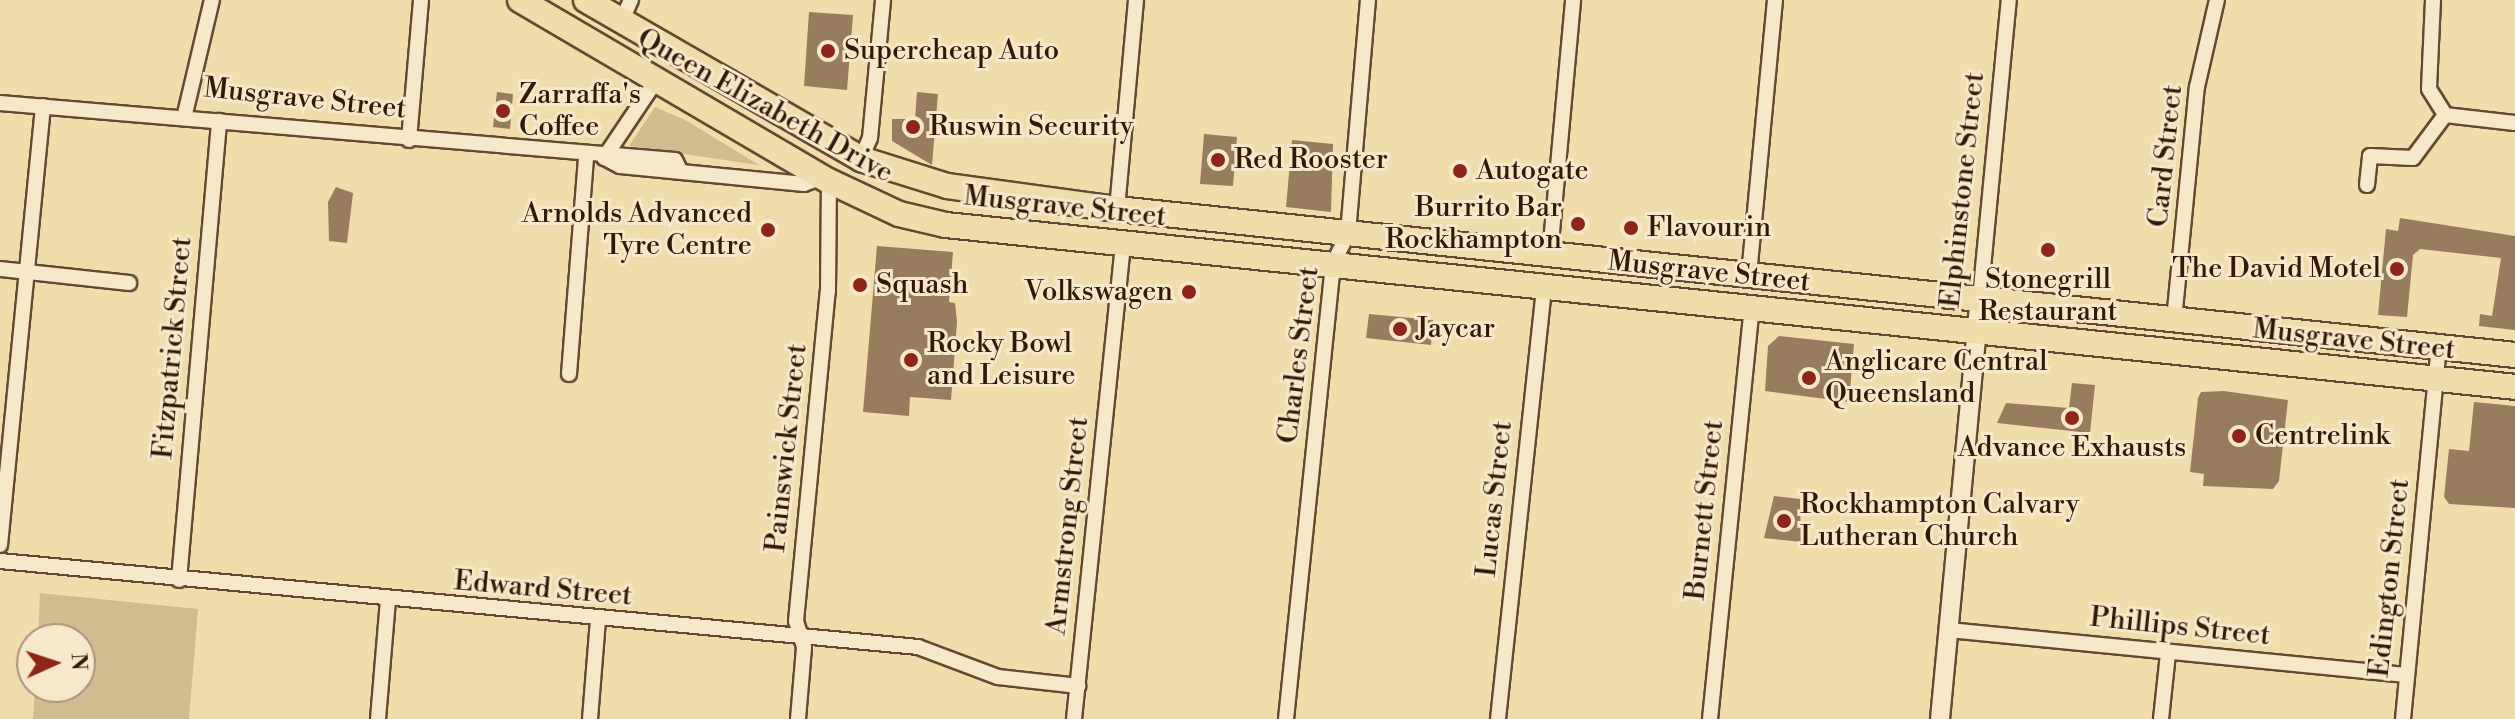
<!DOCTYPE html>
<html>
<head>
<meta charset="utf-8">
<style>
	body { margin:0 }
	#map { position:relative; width:2515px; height:719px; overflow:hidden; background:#f1dcab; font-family:"Libre Bodoni",serif }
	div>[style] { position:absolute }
	.green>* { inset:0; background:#d1bb8f }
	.building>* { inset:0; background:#977d5d }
	.roads { filter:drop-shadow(2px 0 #644831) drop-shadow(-2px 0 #644831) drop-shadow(0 2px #644831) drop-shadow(0 -2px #644831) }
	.minor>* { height:14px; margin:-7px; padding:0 7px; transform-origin:7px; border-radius:7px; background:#f6e8c8 }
	.tertiary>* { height:18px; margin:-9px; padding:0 9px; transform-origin:9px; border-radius:9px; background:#f6e8c8 }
	.primary>* { height:24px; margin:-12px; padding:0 12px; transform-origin:12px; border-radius:12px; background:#f1dcab }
	.dots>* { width:22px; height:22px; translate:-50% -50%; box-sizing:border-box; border:4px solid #f6e8c8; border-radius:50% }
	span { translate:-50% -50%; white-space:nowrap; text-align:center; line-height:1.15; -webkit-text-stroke:6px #f6e8c8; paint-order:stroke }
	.poi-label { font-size:28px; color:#351708 }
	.left { translate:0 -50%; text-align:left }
	.right { translate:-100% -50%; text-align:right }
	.street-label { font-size:28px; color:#351708 }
	.north { position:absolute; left:16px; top:623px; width:80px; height:80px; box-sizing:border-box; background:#f6e8c8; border:2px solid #a9947b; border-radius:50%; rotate:87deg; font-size:22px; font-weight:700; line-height:32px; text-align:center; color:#351708 }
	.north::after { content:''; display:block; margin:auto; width:28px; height:36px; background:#8f2418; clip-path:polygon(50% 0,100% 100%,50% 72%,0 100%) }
</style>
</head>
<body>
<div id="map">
	<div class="green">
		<div style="clip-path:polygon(655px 107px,687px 121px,759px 165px,629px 146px)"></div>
		<div style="clip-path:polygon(40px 593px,198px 609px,189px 719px,33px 719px,35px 687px,80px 687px,80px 639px,38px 639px)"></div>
	</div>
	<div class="building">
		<div style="clip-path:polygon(809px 12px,853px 15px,847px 90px,804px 86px)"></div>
		<div style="clip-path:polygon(497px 92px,513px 94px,510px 129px,493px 127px)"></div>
		<div style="clip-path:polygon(917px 92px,938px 94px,932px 165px,892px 141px,892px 119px,915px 119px)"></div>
		<div style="clip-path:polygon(1204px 134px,1237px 137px,1233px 186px,1200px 184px)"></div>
		<div style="clip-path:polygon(1292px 140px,1333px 144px,1331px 212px,1286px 207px)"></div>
		<div style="clip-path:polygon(336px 187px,353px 193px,347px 243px,329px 241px,328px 202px)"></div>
		<div style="clip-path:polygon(2400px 218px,2515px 236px,2515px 330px,2479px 326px,2480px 314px,2492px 316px,2501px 258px,2420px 249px,2413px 255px,2407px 317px,2378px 315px,2386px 229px,2398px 231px)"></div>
		<div style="clip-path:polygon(877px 246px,953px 252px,949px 302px,955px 303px,957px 322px,951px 400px,910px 397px,909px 416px,863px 412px)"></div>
		<div style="clip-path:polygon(1369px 314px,1433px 320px,1431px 345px,1366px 338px)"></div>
		<div style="clip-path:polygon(1779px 336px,1854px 344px,1849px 402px,1765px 391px,1768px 346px)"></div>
		<div style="clip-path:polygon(2072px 383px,2095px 385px,2090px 433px,1997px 423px,2006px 403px,2069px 408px)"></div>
		<div style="clip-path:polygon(2224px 391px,2288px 400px,2279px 481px,2273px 489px,2203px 486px,2204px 474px,2190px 472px,2198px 398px,2201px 392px)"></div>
		<div style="clip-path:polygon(2474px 402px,2515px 406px,2515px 508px,2449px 504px,2444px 497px,2449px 449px,2469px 451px)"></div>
		<div style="clip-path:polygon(1774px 496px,1800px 499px,1801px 542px,1764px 538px)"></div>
	</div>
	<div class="roads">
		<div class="minor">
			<div style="left:2433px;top:0;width:89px;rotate:92.6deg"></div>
			<div style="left:2429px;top:89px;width:31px;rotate:58deg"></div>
			<div style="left:622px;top:20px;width:22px;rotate:-66deg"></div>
			<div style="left:0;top:103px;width:677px;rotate:4.83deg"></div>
			<div style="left:675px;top:160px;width:13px;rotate:63deg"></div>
			<div style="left:2445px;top:115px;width:70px;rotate:6.5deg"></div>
			<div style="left:184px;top:118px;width:121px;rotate:-76.7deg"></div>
			<div style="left:409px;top:140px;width:141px;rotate:-85.1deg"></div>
			<div style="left:604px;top:158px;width:92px;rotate:-56.1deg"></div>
			<div style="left:605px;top:158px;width:17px;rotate:28deg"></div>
			<div style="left:620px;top:166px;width:185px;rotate:5.6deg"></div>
			<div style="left:804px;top:184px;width:20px;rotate:-20deg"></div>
			<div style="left:861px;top:159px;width:23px;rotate:-67deg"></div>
			<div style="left:870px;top:138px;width:139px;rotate:-84.6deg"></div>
			<div style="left:2367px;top:185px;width:29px;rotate:-84deg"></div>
			<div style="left:2370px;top:156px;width:43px;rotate:2.7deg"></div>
			<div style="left:2413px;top:158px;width:54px;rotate:-53.3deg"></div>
			<div style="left:1117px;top:209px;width:210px;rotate:-84.8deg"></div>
			<div style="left:1550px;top:254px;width:255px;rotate:-84.8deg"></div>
			<div style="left:0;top:269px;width:130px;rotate:6.2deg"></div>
			<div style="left:1749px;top:275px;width:276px;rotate:-84.6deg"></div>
			<div style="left:1980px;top:299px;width:300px;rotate:-84.5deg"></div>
			<div style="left:2174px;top:320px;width:234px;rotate:-84.4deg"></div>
			<div style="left:2197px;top:87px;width:89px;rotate:-77.1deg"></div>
			<div style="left:569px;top:374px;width:219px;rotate:-85.5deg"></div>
			<div style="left:0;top:545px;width:441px;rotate:-84.4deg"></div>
			<div style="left:0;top:561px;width:922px;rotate:5.35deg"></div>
			<div style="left:918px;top:647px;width:85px;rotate:20.6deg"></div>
			<div style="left:998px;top:677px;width:81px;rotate:6.4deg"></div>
			<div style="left:179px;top:580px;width:461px;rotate:-85deg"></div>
			<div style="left:1948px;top:630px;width:461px;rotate:5.6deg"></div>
			<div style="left:378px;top:719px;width:118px;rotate:-85.2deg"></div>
			<div style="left:590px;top:719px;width:99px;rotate:-85.4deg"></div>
			<div style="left:798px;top:719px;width:72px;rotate:-85.2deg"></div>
			<div style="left:804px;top:647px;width:27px;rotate:-107deg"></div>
			<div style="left:796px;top:621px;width:332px;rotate:-84.5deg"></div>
			<div style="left:828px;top:291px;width:110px;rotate:-89.5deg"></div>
			<div style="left:1074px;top:719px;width:480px;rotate:-84.1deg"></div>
			<div style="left:1286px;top:719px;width:457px;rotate:-84.1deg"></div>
			<div style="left:1333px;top:264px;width:34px;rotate:-64deg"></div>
			<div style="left:1348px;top:233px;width:234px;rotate:-85.1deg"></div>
			<div style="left:1498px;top:719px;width:436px;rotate:-83.9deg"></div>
			<div style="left:1710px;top:719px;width:415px;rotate:-84.2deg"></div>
			<div style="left:2161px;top:719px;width:66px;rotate:-83.9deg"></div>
			<div style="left:2403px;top:719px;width:374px;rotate:-84.5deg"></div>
		</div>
		<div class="tertiary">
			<div style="left:1940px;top:719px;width:422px;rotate:-84.6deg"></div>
		</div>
		<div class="primary">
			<div style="left:520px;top:0;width:358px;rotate:30.4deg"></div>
			<div style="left:829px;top:181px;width:77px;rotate:25.2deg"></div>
			<div style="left:899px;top:214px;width:48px;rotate:13.2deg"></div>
			<div style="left:946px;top:225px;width:1577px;rotate:5.89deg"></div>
			<div style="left:586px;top:0;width:318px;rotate:30deg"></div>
			<div style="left:861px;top:159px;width:90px;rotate:17.4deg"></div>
			<div style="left:947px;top:186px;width:172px;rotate:7.7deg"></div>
			<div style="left:1117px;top:209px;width:1406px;rotate:5.96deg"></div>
		</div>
	</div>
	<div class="dots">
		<div style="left:828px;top:51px;background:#8f2418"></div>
		<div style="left:503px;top:111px;background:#8f2418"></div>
		<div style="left:913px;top:127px;background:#8f2418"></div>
		<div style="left:1218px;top:160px;background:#8f2418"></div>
		<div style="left:1460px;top:171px;background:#8f2418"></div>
		<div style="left:1578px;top:224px;background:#8f2418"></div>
		<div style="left:1631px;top:228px;background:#8f2418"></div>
		<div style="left:768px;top:230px;background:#8f2418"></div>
		<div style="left:2048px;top:250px;background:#8f2418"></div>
		<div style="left:2397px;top:269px;background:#8f2418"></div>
		<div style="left:860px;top:285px;background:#8f2418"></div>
		<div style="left:1189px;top:292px;background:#8f2418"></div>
		<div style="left:1400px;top:329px;background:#8f2418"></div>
		<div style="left:911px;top:360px;background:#8f2418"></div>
		<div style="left:1809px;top:378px;background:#8f2418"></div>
		<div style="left:2072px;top:418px;background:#8f2418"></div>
		<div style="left:2239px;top:436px;background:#8f2418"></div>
		<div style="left:1784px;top:521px;background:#8f2418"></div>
	</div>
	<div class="poi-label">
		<span class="left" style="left:844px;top:51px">Supercheap Auto</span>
		<span class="left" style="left:519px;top:111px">Zarraffa's<br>Coffee</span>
		<span class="left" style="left:929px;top:127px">Ruswin Security</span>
		<span class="left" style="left:1234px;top:160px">Red Rooster</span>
		<span class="left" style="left:1476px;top:171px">Autogate</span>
		<span class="right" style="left:1562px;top:224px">Burrito Bar<br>Rockhampton</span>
		<span class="right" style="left:752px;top:230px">Arnolds Advanced<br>Tyre Centre</span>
		<span class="left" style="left:1647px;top:228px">Flavourin</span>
		<span class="right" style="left:2381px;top:269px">The David Motel</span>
		<span style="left:2048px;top:296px">Stonegrill<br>Restaurant</span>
		<span class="left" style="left:876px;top:285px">Squash</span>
		<span class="right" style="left:1173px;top:292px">Volkswagen</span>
		<span class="left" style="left:1416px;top:329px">Jaycar</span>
		<span class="left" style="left:927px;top:360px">Rocky Bowl<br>and Leisure</span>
		<span class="left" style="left:1825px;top:378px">Anglicare Central<br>Queensland</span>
		<span class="left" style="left:2255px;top:436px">Centrelink</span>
		<span style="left:2072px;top:448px">Advance Exhausts</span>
		<span class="left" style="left:1800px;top:521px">Rockhampton Calvary<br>Lutheran Church</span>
	</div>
	<div class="street-label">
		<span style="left:305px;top:99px;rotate:6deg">Musgrave Street</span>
		<span style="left:765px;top:106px;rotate:29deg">Queen Elizabeth Drive</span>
		<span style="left:2166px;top:156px;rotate:-84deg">Card Street</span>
		<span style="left:1963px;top:190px;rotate:-84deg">Elphinstone Street</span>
		<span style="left:1065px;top:207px;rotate:6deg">Musgrave Street</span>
		<span style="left:1709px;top:272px;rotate:6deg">Musgrave Street</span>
		<span style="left:2354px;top:340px;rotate:6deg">Musgrave Street</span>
		<span style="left:173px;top:348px;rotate:-85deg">Fitzpatrick Street</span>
		<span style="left:1299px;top:355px;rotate:-83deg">Charles Street</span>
		<span style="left:787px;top:448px;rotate:-84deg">Painswick Street</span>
		<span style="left:1495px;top:499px;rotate:-84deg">Lucas Street</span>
		<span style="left:1705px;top:510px;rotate:-84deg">Burnett Street</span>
		<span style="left:1068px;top:526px;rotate:-84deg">Armstrong Street</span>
		<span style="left:2390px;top:578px;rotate:-84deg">Edington Street</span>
		<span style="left:543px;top:589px;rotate:5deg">Edward Street</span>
		<span style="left:2180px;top:627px;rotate:6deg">Phillips Street</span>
	</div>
	<div class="north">N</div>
</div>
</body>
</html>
